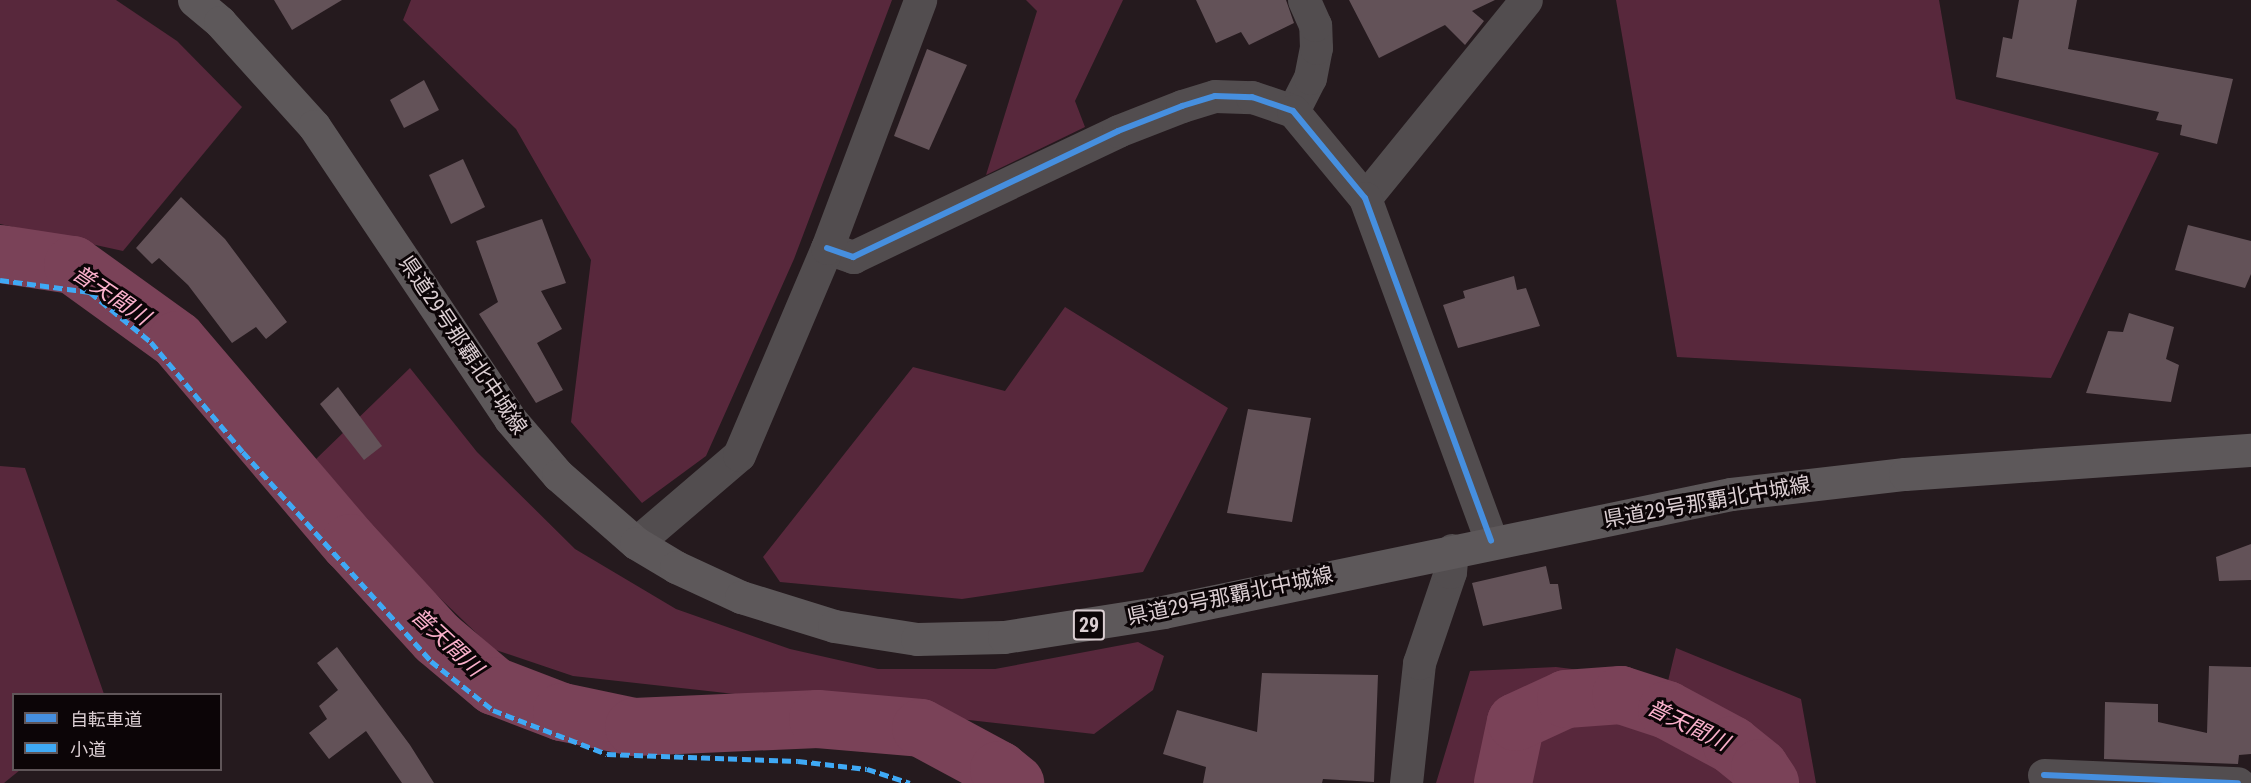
<!DOCTYPE html>
<html>
<head>
<meta charset="utf-8">
<style>
	body { margin:0 }
	#map { position:relative; width:2251px; height:783px; overflow:hidden; background:#251a1e; font-family:"Roboto Condensed","Noto Sans JP",sans-serif }
	div>[style] { position:absolute }
	.green>* { inset:0; background:#58283c }
	.river>* { height:58px; margin:-29px; padding:0 29px; transform-origin:29px; border-radius:29px; background:#7a4258 }
	.building>* { inset:0; background:#635258 }
	.minor>* { height:33px; margin:-16.5px; padding:0 16.5px; transform-origin:16.5px; border-radius:16.5px; background:#524d4f }
	.primary>* { height:33px; margin:-16.5px; padding:0 16.5px; transform-origin:16.5px; border-radius:16.5px; background:#5d585a }
	.quiet>* { height:4.5px; margin-top:-2.25px; transform-origin:0; background:repeating-linear-gradient(90deg,#3fa9f5 0 9px,transparent 0 13.5px) }
	.cycleway>* { height:6px; margin:-3px; padding:0 3px; transform-origin:3px; border-radius:3px; background:#468fdf }
	span { translate:-50% -50%; white-space:nowrap; text-align:center; line-height:1.15; -webkit-text-stroke:6px #0c0507; paint-order:stroke }
	.shield-label span { padding:2px 4px; background:#0c0507; border:2px solid; border-radius:4px; -webkit-text-stroke-width:0 }
	.shield-label { font-size:20px; color:#dbced2; font-weight:700 }
	.street-label { font-size:21px; color:#dbced2 }
	.water-label { font-size:22px; color:#fab0cb; font-style:italic }
	.legend { position:absolute; left:12px; top:693px; width:210px; height:78px; box-sizing:border-box; background:#0c0507; border:2px solid #5f5558; margin:0; padding:8px 10px; list-style:none; font-size:18px; color:#dbced2 }
	.legend li { display:flex; align-items:center; gap:12px; height:30px }
	.legend b { width:30px; border:2px solid #5f5558 }
</style>
</head>
<body>
<div id="map">
	<div class="green">
		<div style="clip-path:polygon(0 0,116px 0,177px 41px,242px 107px,123px 251px,0 224px)"></div>
		<div style="clip-path:polygon(411px 0,892px 0,794px 259px,706px 456px,642px 503px,571px 422px,591px 260px,516px 129px,403px 20px)"></div>
		<div style="clip-path:polygon(1026px 0,1123px 0,1075px 101px,1085px 127px,986px 175px,1037px 11px)"></div>
		<div style="clip-path:polygon(1616px 0,1939px 0,1956px 99px,2159px 153px,2051px 378px,1677px 357px)"></div>
		<div style="clip-path:polygon(1065px 307px,1228px 408px,1143px 572px,962px 599px,780px 582px,763px 557px,913px 367px,1005px 391px)"></div>
		<div style="clip-path:polygon(410px 368px,477px 452px,575px 549px,676px 609px,790px 649px,878px 669px,995px 669px,1138px 642px,1164px 656px,1153px 690px,1094px 734px,573px 676px,493px 649px,398px 558px,316px 459px)"></div>
		<div style="clip-path:polygon(0 466px,25px 468px,104px 694px,14px 694px,14px 770px,20px 770px,4px 783px,0 783px)"></div>
		<div style="clip-path:polygon(1676px 648px,1801px 699px,1816px 783px,1436px 783px,1470px 671px,1556px 667px,1668px 681px)"></div>
	</div>
	<div class="river">
		<div style="left:0;top:254px;width:74px;rotate:8.6deg"></div>
		<div style="left:73px;top:265px;width:128px;rotate:35.8deg"></div>
		<div style="left:177px;top:340px;width:267px;rotate:49.6deg"></div>
		<div style="left:350px;top:543px;width:129px;rotate:47.5deg"></div>
		<div style="left:437px;top:638px;width:75px;rotate:40.1deg"></div>
		<div style="left:494px;top:686px;width:73px;rotate:20.9deg"></div>
		<div style="left:562px;top:712px;width:74px;rotate:11.8deg"></div>
		<div style="left:634px;top:727px;width:184px;rotate:-2.5deg"></div>
		<div style="left:818px;top:719px;width:103px;rotate:5deg"></div>
		<div style="left:921px;top:728px;width:89px;rotate:28.3deg"></div>
		<div style="left:999px;top:770px;width:21px;rotate:39deg"></div>
		<div style="left:1503px;top:783px;width:62px;rotate:-78deg"></div>
		<div style="left:1516px;top:722px;width:55px;rotate:-24.7deg"></div>
		<div style="left:1566px;top:699px;width:55px;rotate:-4.2deg"></div>
		<div style="left:1621px;top:695px;width:48px;rotate:18.1deg"></div>
		<div style="left:1667px;top:710px;width:74px;rotate:28.3deg"></div>
		<div style="left:1732px;top:745px;width:36px;rotate:39deg"></div>
		<div style="left:1760px;top:768px;width:18px;rotate:56deg"></div>
	</div>
	<div class="building">
		<div style="clip-path:polygon(274px 0,342px 0,292px 30px)"></div>
		<div style="clip-path:polygon(1196px 0,1286px 0,1294px 23px,1249px 45px,1241px 32px,1216px 43px)"></div>
		<div style="clip-path:polygon(1349px 0,1495px 0,1472px 11px,1484px 21px,1465px 45px,1445px 25px,1379px 58px)"></div>
		<div style="clip-path:polygon(2019px 0,2077px 0,2068px 49px,2233px 79px,2217px 144px,2180px 135px,2182px 125px,2156px 120px,2159px 112px,1996px 77px,2003px 37px,2012px 39px)"></div>
		<div style="clip-path:polygon(927px 49px,967px 65px,929px 150px,894px 136px)"></div>
		<div style="clip-path:polygon(424px 80px,439px 110px,404px 128px,390px 100px)"></div>
		<div style="clip-path:polygon(463px 159px,485px 207px,451px 224px,429px 175px)"></div>
		<div style="clip-path:polygon(181px 197px,225px 239px,287px 322px,266px 339px,256px 327px,232px 343px,188px 285px,159px 258px,152px 264px,136px 248px)"></div>
		<div style="clip-path:polygon(542px 219px,566px 283px,541px 291px,562px 329px,537px 343px,563px 390px,536px 403px,479px 314px,498px 302px,476px 241px)"></div>
		<div style="clip-path:polygon(2188px 225px,2251px 241px,2251px 274px,2245px 288px,2175px 270px)"></div>
		<div style="clip-path:polygon(1514px 276px,1517px 290px,1526px 288px,1540px 326px,1458px 348px,1443px 305px,1465px 298px,1463px 291px)"></div>
		<div style="clip-path:polygon(2129px 313px,2174px 327px,2166px 359px,2179px 365px,2171px 402px,2086px 393px,2108px 331px,2123px 332px)"></div>
		<div style="clip-path:polygon(338px 387px,382px 446px,364px 460px,320px 404px)"></div>
		<div style="clip-path:polygon(1248px 409px,1311px 418px,1292px 522px,1227px 513px)"></div>
		<div style="clip-path:polygon(2251px 544px,2251px 580px,2219px 581px,2216px 557px)"></div>
		<div style="clip-path:polygon(1546px 566px,1550px 584px,1558px 584px,1562px 609px,1483px 626px,1472px 583px)"></div>
		<div style="clip-path:polygon(337px 647px,410px 745px,434px 783px,402px 783px,366px 731px,329px 759px,309px 733px,327px 719px,319px 706px,338px 690px,317px 663px)"></div>
		<div style="clip-path:polygon(2209px 666px,2251px 667px,2251px 754px,2239px 755px,2238px 764px,2104px 759px,2105px 702px,2158px 704px,2158px 722px,2207px 733px)"></div>
		<div style="clip-path:polygon(1262px 673px,1378px 675px,1374px 782px,1323px 779px,1322px 783px,1203px 783px,1206px 767px,1163px 754px,1177px 710px,1257px 732px)"></div>
	</div>
	<div class="minor">
		<div style="left:1293px;top:111px;width:37px;rotate:-63deg"></div>
		<div style="left:1310px;top:78px;width:31px;rotate:-79deg"></div>
		<div style="left:1316px;top:48px;width:23px;rotate:-92deg"></div>
		<div style="left:1315px;top:25px;width:27px;rotate:-114deg"></div>
		<div style="left:1365px;top:198px;width:255px;rotate:-50.9deg"></div>
		<div style="left:827px;top:248px;width:28px;rotate:19deg"></div>
		<div style="left:853px;top:257px;width:293px;rotate:-25.4deg"></div>
		<div style="left:1118px;top:131px;width:69px;rotate:-21.3deg"></div>
		<div style="left:1182px;top:106px;width:34px;rotate:-17deg"></div>
		<div style="left:1215px;top:96px;width:37px;rotate:2deg"></div>
		<div style="left:1252px;top:97px;width:43px;rotate:18.9deg"></div>
		<div style="left:1293px;top:111px;width:113px;rotate:50.4deg"></div>
		<div style="left:1365px;top:198px;width:365px;rotate:69.8deg"></div>
		<div style="left:636px;top:543px;width:135px;rotate:-40.5deg"></div>
		<div style="left:739px;top:455px;width:225px;rotate:-67deg"></div>
		<div style="left:827px;top:248px;width:265px;rotate:-69.4deg"></div>
		<div style="left:2044px;top:775px;width:194px;rotate:2.4deg"></div>
		<div style="left:1406px;top:783px;width:121px;rotate:-83.8deg"></div>
		<div style="left:1419px;top:663px;width:96px;rotate:-71.2deg"></div>
		<div style="left:1450px;top:572px;width:22px;rotate:-85deg"></div>
	</div>
	<div class="primary">
		<div style="left:194px;top:0;width:34px;rotate:40deg"></div>
		<div style="left:220px;top:22px;width:140px;rotate:47.9deg"></div>
		<div style="left:314px;top:126px;width:353px;rotate:56.2deg"></div>
		<div style="left:510px;top:419px;width:74px;rotate:49.4deg"></div>
		<div style="left:558px;top:475px;width:103px;rotate:41.1deg"></div>
		<div style="left:636px;top:543px;width:47px;rotate:31deg"></div>
		<div style="left:676px;top:567px;width:72px;rotate:24.8deg"></div>
		<div style="left:741px;top:597px;width:97px;rotate:17.3deg"></div>
		<div style="left:834px;top:626px;width:84px;rotate:8.9deg"></div>
		<div style="left:917px;top:639px;width:87px;rotate:-1.3deg"></div>
		<div style="left:1004px;top:637px;width:161px;rotate:-8.9deg"></div>
		<div style="left:1163px;top:612px;width:580px;rotate:-11.74deg"></div>
		<div style="left:1731px;top:494px;width:175px;rotate:-6.6deg"></div>
		<div style="left:1905px;top:474px;width:347px;rotate:-4deg"></div>
	</div>
	<div class="quiet">
		<div style="left:0;top:280px;width:91px;rotate:7.6deg"></div>
		<div style="left:90px;top:292px;width:79px;rotate:39.3deg"></div>
		<div style="left:151px;top:342px;width:143px;rotate:50.1deg"></div>
		<div style="left:243px;top:452px;width:281px;rotate:48deg"></div>
		<div style="left:431px;top:661px;width:79px;rotate:38.3deg"></div>
		<div style="left:493px;top:710px;width:122px;rotate:21.1deg"></div>
		<div style="left:607px;top:754px;width:191px;rotate:2.1deg"></div>
		<div style="left:798px;top:761px;width:69px;rotate:6.6deg"></div>
		<div style="left:867px;top:769px;width:45px;rotate:18deg"></div>
	</div>
	<div class="cycleway">
		<div style="left:827px;top:248px;width:28px;rotate:19deg"></div>
		<div style="left:853px;top:257px;width:293px;rotate:-25.4deg"></div>
		<div style="left:1118px;top:131px;width:69px;rotate:-21.3deg"></div>
		<div style="left:1182px;top:106px;width:34px;rotate:-17deg"></div>
		<div style="left:1215px;top:96px;width:37px;rotate:2deg"></div>
		<div style="left:1252px;top:97px;width:43px;rotate:18.9deg"></div>
		<div style="left:1293px;top:111px;width:113px;rotate:50.4deg"></div>
		<div style="left:1365px;top:198px;width:365px;rotate:69.8deg"></div>
		<div style="left:2044px;top:775px;width:194px;rotate:2.4deg"></div>
	</div>
	<div class="shield-label">
		<span style="left:1089px;top:625px">29</span>
	</div>
	<div class="street-label">
		<span style="left:463px;top:345px;rotate:56deg">県道29号那覇北中城線</span>
		<span style="left:1707px;top:502px;rotate:-10deg">県道29号那覇北中城線</span>
		<span style="left:1230px;top:596px;rotate:-12deg">県道29号那覇北中城線</span>
	</div>
	<div class="water-label">
		<span style="left:111px;top:295px;rotate:34deg">普天間川</span>
		<span style="left:447px;top:642px;rotate:43deg">普天間川</span>
		<span style="left:1688px;top:725px;rotate:26deg">普天間川</span>
	</div>
	<ul class="legend">
	<li><b style="height:8px;background:#468fdf"></b>自転車道</li>
	<li><b style="height:8px;background:#3fa9f5"></b>小道</li>
	</ul>
</div>
</body>
</html>
